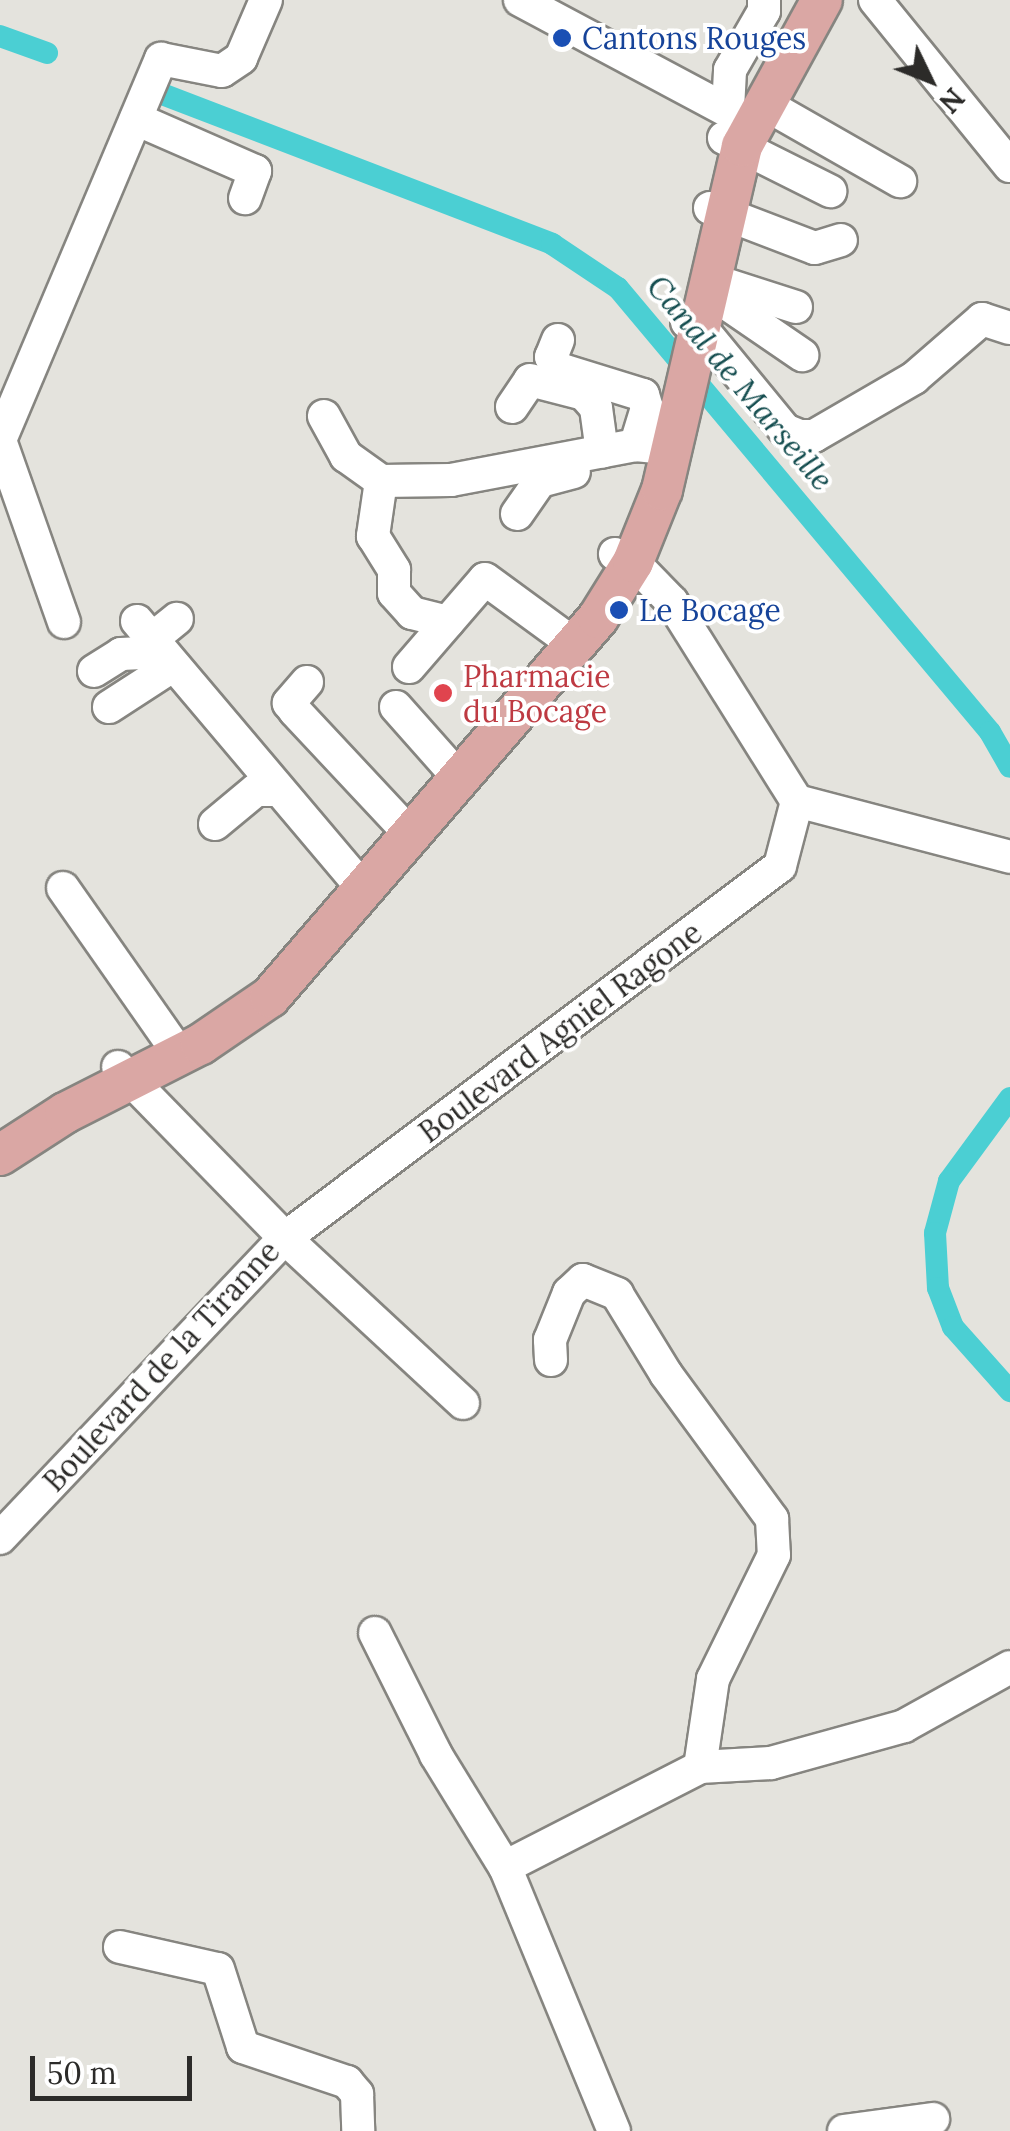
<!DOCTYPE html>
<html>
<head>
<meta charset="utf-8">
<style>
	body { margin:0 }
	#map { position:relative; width:1010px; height:2131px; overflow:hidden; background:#e4e3dd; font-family:Lora,serif }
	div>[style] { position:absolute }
	.canal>* { height:22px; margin:-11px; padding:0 11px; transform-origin:11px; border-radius:11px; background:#4bcfd3 }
	.roads { filter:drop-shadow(2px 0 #868580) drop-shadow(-2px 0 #868580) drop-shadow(0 2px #868580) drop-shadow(0 -2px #868580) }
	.minor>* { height:32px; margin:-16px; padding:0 16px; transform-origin:16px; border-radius:16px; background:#fff }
	.major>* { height:40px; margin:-20px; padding:0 20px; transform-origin:20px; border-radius:20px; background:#daa7a4 }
	.dots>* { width:28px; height:28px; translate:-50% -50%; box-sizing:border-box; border:5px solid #fff; border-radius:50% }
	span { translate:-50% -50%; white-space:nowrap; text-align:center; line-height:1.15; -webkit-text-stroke:8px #fff; paint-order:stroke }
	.transit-label { font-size:30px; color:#164399 }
	.left { translate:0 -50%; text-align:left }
	.health-label { font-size:30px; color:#be3a42 }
	.street-label { font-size:30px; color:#2c2b29 }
	.water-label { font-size:32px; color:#144d4f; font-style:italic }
	.north { position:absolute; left:880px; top:30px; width:100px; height:100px; -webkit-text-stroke:8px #fff; paint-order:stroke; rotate:133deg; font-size:28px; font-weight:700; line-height:40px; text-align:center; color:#2c2b29 }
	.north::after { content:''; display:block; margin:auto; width:35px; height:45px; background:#2c2b29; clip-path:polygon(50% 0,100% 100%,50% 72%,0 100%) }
	.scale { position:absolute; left:30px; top:2056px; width:162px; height:45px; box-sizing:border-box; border:5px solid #2c2b29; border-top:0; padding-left:12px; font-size:30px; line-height:35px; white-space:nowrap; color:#2c2b29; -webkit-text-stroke:8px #fff; paint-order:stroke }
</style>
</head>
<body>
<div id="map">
	<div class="canal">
		<div style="left:0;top:36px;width:50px;rotate:19.9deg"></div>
		<div style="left:162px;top:94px;width:418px;rotate:21deg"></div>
		<div style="left:552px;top:244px;width:79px;rotate:33.7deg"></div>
		<div style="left:618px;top:288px;width:579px;rotate:50.04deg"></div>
		<div style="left:990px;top:732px;width:40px;rotate:60.3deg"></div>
		<div style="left:1010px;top:1098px;width:103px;rotate:126.3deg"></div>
		<div style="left:949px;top:1181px;width:54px;rotate:105.1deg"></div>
		<div style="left:935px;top:1233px;width:55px;rotate:86.9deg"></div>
		<div style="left:938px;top:1288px;width:42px;rotate:69deg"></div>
		<div style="left:953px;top:1327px;width:86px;rotate:48.3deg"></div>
	</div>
	<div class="roads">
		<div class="minor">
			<div style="left:520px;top:0;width:263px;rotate:28.1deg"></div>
			<div style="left:875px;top:0;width:214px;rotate:50.9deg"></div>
			<div style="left:763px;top:103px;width:158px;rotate:29.7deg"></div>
			<div style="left:728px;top:109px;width:39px;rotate:-87deg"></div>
			<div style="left:730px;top:70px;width:68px;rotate:-60deg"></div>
			<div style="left:764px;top:11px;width:11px;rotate:-90deg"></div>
			<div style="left:136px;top:119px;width:130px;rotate:23.6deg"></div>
			<div style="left:255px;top:171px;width:29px;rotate:110deg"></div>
			<div style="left:724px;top:138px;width:119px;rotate:26.6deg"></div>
			<div style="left:710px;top:208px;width:112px;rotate:20.9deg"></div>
			<div style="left:815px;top:248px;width:27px;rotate:-17deg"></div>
			<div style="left:715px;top:281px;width:85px;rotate:17.8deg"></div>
			<div style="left:710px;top:292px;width:112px;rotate:34.4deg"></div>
			<div style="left:687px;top:322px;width:17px;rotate:25deg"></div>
			<div style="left:702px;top:329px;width:131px;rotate:50.6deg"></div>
			<div style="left:785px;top:430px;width:16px;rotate:22deg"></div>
			<div style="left:800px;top:436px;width:14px"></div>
			<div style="left:814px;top:436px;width:116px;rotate:-30.1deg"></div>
			<div style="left:914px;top:378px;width:90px;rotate:-40.9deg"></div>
			<div style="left:982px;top:319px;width:29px;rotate:18deg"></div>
			<div style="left:558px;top:340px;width:18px;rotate:112deg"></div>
			<div style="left:551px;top:357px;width:14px;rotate:56deg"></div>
			<div style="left:559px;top:369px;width:88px;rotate:17.2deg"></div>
			<div style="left:643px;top:395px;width:14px;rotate:73deg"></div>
			<div style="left:647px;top:408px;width:39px;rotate:107deg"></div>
			<div style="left:512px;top:407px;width:32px;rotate:-56deg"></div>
			<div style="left:530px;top:380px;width:56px;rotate:14.5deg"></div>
			<div style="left:584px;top:394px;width:18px;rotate:49deg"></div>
			<div style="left:596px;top:408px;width:44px;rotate:82.2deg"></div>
			<div style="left:324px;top:416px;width:46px;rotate:61.2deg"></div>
			<div style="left:346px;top:456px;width:43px;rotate:35.5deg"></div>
			<div style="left:381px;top:481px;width:70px;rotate:-0.8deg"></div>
			<div style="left:451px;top:480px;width:188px;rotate:-10.7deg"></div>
			<div style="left:636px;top:445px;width:37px;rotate:6deg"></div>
			<div style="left:381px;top:481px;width:56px;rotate:98.3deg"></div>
			<div style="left:373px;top:536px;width:40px;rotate:58deg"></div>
			<div style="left:394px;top:570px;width:23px;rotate:90deg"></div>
			<div style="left:394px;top:593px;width:27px;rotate:48deg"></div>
			<div style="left:412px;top:613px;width:37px;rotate:14deg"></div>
			<div style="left:517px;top:514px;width:40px;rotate:-55.1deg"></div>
			<div style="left:540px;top:481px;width:35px;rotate:-15deg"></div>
			<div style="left:615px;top:554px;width:20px;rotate:24deg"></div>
			<div style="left:633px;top:562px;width:56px;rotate:45.7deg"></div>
			<div style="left:672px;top:602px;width:235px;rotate:57.9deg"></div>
			<div style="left:797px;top:801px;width:220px;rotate:14.7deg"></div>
			<div style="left:137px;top:621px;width:352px;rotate:49.8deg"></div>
			<div style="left:64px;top:622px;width:193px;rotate:-109.4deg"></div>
			<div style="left:0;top:440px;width:414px;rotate:-67.1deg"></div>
			<div style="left:161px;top:59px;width:62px;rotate:11.1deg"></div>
			<div style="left:222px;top:71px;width:23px;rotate:-34deg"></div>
			<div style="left:241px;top:58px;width:63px;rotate:-66.7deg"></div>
			<div style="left:152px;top:639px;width:32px;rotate:-39deg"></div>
			<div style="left:409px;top:667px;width:116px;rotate:-49.2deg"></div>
			<div style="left:485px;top:579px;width:115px;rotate:36.2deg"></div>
			<div style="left:94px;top:671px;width:32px;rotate:-32deg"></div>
			<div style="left:121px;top:654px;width:41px;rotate:-2.8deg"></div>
			<div style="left:307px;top:682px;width:28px;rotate:131deg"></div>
			<div style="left:289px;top:703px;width:10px;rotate:53deg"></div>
			<div style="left:295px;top:711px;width:171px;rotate:46.9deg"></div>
			<div style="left:109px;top:707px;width:77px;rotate:-32.9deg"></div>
			<div style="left:396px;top:707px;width:96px;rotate:48.4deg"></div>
			<div style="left:215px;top:824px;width:53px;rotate:-39.7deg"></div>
			<div style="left:256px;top:790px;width:22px"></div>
			<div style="left:63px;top:888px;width:204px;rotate:55deg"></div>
			<div style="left:551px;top:1360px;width:20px;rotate:-93deg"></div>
			<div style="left:550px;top:1340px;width:51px;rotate:-68deg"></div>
			<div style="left:569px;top:1293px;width:19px;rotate:-43deg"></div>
			<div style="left:583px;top:1280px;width:37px;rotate:22deg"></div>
			<div style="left:617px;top:1294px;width:94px;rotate:58.5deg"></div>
			<div style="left:666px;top:1374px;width:180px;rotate:53.8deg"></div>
			<div style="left:772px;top:1519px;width:36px;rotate:87deg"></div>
			<div style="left:774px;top:1555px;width:138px;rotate:116.2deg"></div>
			<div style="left:713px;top:1679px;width:89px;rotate:98.4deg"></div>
			<div style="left:463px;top:1403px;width:243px;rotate:-137.2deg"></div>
			<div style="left:285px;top:1238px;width:619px;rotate:-36.93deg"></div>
			<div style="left:780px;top:866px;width:67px;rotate:-75.3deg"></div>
			<div style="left:0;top:1538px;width:414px;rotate:-46.5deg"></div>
			<div style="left:285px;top:1238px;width:239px;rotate:-134.3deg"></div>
			<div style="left:375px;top:1633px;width:136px;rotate:63.4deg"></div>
			<div style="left:436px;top:1755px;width:132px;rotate:58.4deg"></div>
			<div style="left:120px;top:1947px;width:100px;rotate:12.7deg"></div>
			<div style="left:218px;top:1969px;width:82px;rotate:72.2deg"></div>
			<div style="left:243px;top:2047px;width:110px;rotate:18.6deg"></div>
			<div style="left:347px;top:2082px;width:16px;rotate:50deg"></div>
			<div style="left:357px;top:2094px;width:37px;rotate:88deg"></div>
			<div style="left:614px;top:2131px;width:286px;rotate:-112.4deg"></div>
			<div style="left:505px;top:1867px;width:219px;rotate:-27.1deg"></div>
			<div style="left:700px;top:1767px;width:71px;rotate:-3.2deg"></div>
			<div style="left:771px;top:1763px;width:138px;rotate:-15.5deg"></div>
			<div style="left:904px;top:1726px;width:121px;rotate:-29.1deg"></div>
			<div style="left:844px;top:2131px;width:90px;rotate:-7.7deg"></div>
		</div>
		<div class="major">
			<div style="left:0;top:1155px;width:77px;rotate:-32.9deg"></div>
			<div style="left:65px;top:1113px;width:153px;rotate:-26.9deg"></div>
			<div style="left:201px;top:1044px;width:83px;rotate:-34.3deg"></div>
			<div style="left:270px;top:997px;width:501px;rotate:-49.13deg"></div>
			<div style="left:598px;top:618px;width:66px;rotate:-58deg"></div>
			<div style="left:633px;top:562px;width:78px;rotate:-68.1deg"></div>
			<div style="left:662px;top:490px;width:353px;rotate:-76.9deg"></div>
			<div style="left:742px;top:146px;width:166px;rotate:-61.3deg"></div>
		</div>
	</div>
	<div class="dots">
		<div style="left:562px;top:38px;background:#1a4fb4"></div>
		<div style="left:619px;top:610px;background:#1a4fb4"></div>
		<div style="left:443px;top:693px;background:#e0444e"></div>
	</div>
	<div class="transit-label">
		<span class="left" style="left:582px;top:38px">Cantons Rouges</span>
		<span class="left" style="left:639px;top:610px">Le Bocage</span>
	</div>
	<div class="health-label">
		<span class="left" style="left:463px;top:693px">Pharmacie<br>du Bocage</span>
	</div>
	<div class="street-label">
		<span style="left:560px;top:1032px;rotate:-37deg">Boulevard Agniel Ragone</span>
		<span style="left:161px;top:1366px;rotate:-47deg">Boulevard de la Tiranne</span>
	</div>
	<div class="water-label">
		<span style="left:740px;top:383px;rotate:50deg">Canal de Marseille</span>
	</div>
	<div class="north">N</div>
	<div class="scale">50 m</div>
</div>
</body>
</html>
